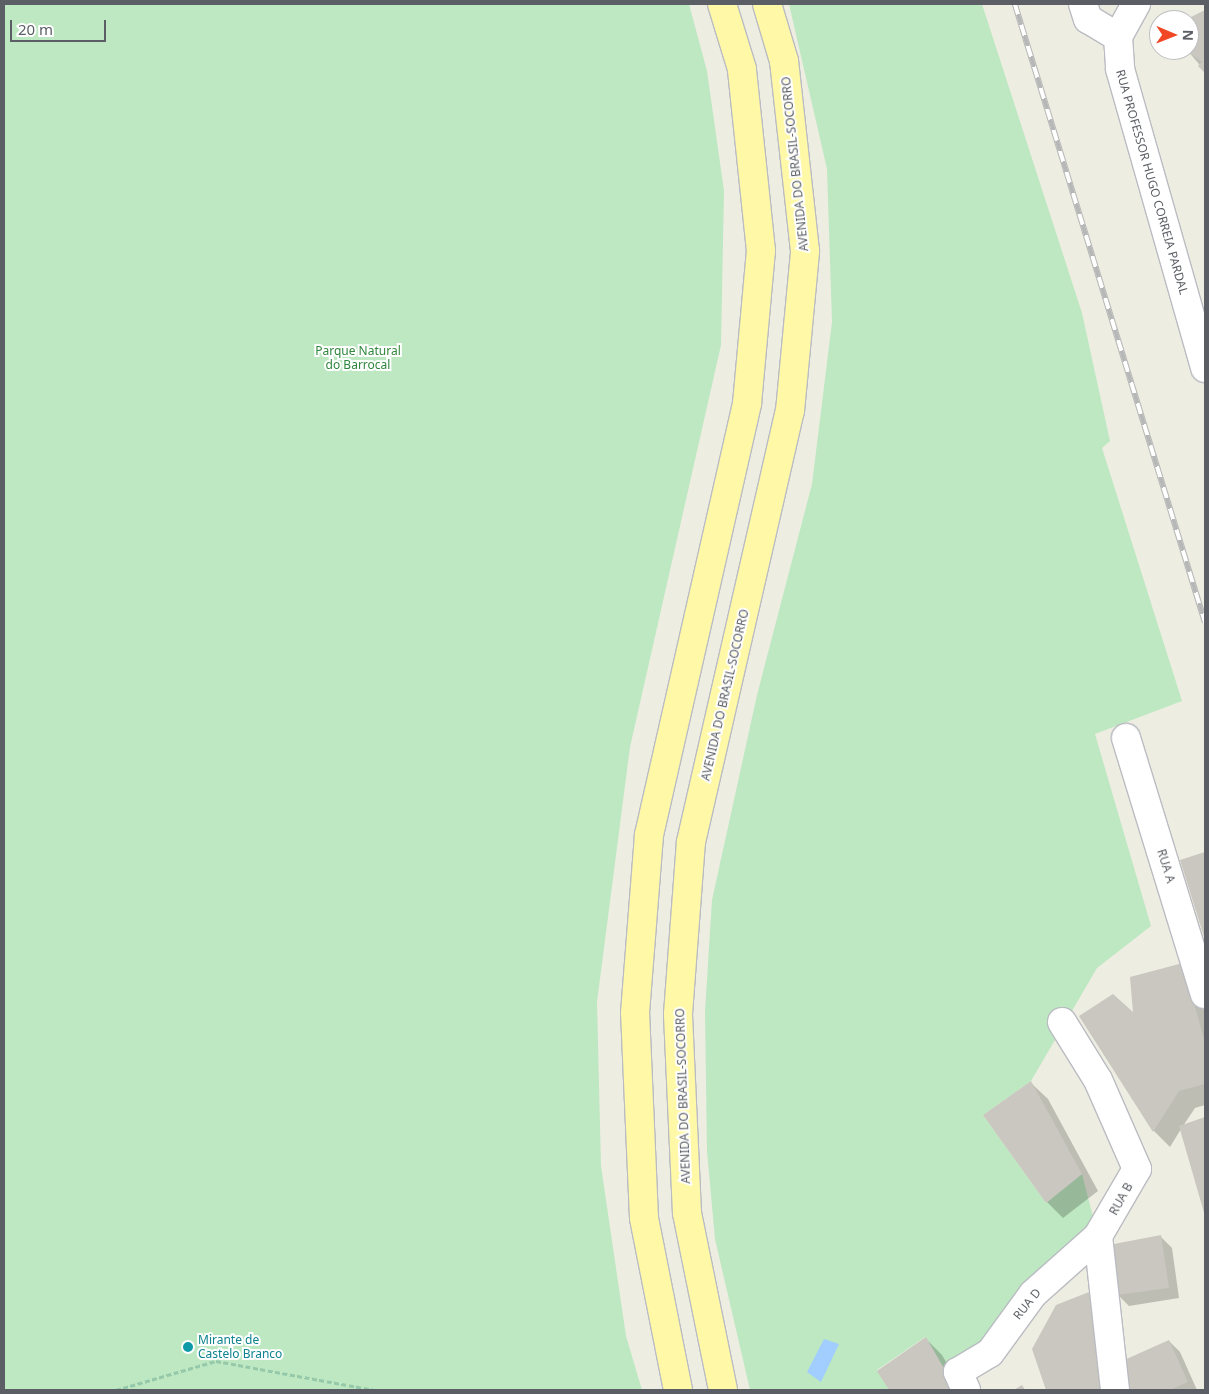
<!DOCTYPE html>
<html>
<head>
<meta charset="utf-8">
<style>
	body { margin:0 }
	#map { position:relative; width:1209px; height:1394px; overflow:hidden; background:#eeede2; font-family:"Noto Sans",sans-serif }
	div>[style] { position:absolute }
	.green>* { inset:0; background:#bde8c1 }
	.water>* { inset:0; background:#a2ceff }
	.shadow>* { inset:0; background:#0003 }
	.building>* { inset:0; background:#c9c7bf }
	.path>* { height:3px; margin-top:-1.5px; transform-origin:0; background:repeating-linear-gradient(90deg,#96c9a9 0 5px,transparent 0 7.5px) }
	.roads { filter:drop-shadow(1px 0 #babcc2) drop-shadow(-1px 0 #babcc2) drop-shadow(0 1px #babcc2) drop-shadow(0 -1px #babcc2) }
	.pedestrian>* { height:28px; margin:-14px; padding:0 14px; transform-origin:14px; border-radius:14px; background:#fff }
	.minor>* { height:28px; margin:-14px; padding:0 14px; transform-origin:14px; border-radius:14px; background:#fff }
	.primary>* { height:28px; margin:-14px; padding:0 14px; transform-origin:14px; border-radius:14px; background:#fff9a7 }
	.rail>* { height:5.5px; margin-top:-2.75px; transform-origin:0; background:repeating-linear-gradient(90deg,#fff 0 11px,#b6b7b7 0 22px); box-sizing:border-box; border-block:1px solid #b6b7b7 }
	.dots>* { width:14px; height:14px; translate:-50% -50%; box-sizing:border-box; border:2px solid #fff; border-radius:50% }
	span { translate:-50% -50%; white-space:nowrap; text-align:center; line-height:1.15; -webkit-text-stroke:4px #fff; paint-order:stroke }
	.street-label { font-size:12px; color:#5b5e64 }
	.park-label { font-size:12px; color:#30863c }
	.culture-label { font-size:12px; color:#0d838f }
	.left { translate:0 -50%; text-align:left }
	.frame { position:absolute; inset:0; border:5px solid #5b5e64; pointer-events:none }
	.north { position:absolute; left:1149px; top:10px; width:50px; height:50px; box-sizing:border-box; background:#fff; border:1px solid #bdbfc1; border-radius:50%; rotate:91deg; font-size:14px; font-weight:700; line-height:20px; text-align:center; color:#5b5e64 }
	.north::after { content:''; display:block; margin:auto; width:18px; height:22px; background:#f24725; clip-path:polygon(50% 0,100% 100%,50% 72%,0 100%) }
	.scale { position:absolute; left:10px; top:20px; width:96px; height:22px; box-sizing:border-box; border:2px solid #5b5e64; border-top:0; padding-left:6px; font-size:15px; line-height:18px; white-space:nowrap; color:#5b5e64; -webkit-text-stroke:4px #fff; paint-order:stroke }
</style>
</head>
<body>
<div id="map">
	<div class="green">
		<div style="clip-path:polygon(4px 4px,689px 4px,707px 71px,724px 191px,721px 345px,630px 747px,597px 1002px,601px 1166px,626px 1336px,642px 1390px,4px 1390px)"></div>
		<div style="clip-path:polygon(789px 4px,982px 4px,1082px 313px,1110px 441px,1102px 448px,1182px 701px,1095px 734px,1151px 926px,1097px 968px,1031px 1081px,983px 1115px,1046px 1203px,1082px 1174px,1098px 1236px,948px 1375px,925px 1337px,877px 1370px,889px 1390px,750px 1390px,715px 1239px,707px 1151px,705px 1011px,712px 900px,757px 695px,812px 484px,832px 322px,827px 169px)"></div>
	</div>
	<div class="water">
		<div style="clip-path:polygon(824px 1339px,839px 1344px,821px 1382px,807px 1372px)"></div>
	</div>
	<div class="shadow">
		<div style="clip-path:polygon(1205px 11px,1205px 71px,1187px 50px,1187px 20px)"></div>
		<div style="clip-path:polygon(1205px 853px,1205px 938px,1181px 861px)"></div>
		<div style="clip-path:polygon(1131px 978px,1205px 1002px,1205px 1105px,1195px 1108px,1183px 1126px,1205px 1118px,1205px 1214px,1181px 1129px,1170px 1147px,1154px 1131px,1080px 1017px,1134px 1015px)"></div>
		<div style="clip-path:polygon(1031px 1083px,1048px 1099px,1098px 1191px,1063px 1218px,1047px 1202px)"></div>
		<div style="clip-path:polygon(1161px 1237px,1172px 1248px,1179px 1298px,1129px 1306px,1118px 1295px)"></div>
		<div style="clip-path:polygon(1088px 1294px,1105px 1310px,1115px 1390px,1047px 1390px,1033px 1349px)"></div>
		<div style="clip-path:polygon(925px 1338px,942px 1355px,962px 1390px,891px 1390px,878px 1371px)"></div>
		<div style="clip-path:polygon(1169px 1341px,1180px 1352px,1197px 1390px,1129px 1390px,1123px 1362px)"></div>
	</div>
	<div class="building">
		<div style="clip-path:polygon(1205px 10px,1205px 73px,1198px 66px,1202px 62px,1185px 50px,1189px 50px,1189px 20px,1185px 20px)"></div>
		<div style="clip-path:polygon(1205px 852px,1205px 940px,1180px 860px)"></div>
		<div style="clip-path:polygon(1183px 963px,1205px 1043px,1205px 1084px,1179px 1091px,1153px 1132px,1079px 1016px,1113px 994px,1133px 1012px,1130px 977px)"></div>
		<div style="clip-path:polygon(1031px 1081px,1082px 1174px,1046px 1203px,983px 1115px)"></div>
		<div style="clip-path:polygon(1205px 1117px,1205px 1216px,1179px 1126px)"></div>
		<div style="clip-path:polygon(1161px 1235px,1169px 1288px,1117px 1295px,1114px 1244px)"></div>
		<div style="clip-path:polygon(1089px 1292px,1101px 1390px,1046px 1390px,1032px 1349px,1056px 1305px)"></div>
		<div style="clip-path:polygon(926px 1337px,956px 1390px,889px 1390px,877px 1371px)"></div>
		<div style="clip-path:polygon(1169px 1340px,1188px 1382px,1170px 1390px,1128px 1390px,1122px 1361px)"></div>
		<div style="clip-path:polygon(1022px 1385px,1025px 1390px,1014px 1390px)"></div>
	</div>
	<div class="path">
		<div style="left:116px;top:1390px;width:104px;rotate:-16.2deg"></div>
		<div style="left:216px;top:1361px;width:161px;rotate:10.4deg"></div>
	</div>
	<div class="roads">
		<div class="pedestrian">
			<div style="left:1083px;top:4px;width:16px;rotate:72deg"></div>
			<div style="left:1088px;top:19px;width:35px;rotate:31deg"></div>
		</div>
		<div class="minor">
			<div style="left:1136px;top:4px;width:38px;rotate:119deg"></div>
			<div style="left:1118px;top:37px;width:32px;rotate:86deg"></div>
			<div style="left:1120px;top:69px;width:311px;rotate:74.1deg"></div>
			<div style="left:1126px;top:738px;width:268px;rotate:72.9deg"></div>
			<div style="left:1062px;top:1022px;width:68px;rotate:58.2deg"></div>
			<div style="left:1098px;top:1080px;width:97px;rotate:66.3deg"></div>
			<div style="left:1137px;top:1169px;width:78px;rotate:120.2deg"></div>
			<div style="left:1098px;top:1236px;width:155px;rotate:83.7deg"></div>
			<div style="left:966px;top:1390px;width:20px;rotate:-114deg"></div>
			<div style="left:958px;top:1372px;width:37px;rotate:-31deg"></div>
			<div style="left:990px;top:1353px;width:73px;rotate:-53.9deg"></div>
			<div style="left:1033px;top:1294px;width:87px;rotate:-41.7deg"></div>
		</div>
		<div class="primary">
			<div style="left:678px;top:1390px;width:175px;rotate:-101.2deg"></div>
			<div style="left:644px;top:1218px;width:205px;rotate:-92.5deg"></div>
			<div style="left:635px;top:1013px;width:179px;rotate:-85.5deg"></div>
			<div style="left:649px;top:835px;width:442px;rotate:-77.2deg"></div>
			<div style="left:747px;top:404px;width:154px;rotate:-84.8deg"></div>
			<div style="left:761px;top:251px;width:183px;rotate:-96deg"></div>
			<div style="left:742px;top:69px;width:68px;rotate:-107.1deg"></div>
			<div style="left:723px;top:1390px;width:181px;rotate:-101.5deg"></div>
			<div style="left:687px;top:1213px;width:199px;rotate:-92.6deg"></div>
			<div style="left:678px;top:1014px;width:172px;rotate:-85.7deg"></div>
			<div style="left:691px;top:842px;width:442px;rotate:-77.1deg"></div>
			<div style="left:790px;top:411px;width:161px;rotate:-84.6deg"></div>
			<div style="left:805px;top:251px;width:191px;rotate:-96.3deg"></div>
			<div style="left:784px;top:61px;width:59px;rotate:-106.6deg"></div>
		</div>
	</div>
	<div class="rail">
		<div style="left:1015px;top:4px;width:647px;rotate:72.91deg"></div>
	</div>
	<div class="dots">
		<div style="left:188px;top:1347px;background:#0f9aa8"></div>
	</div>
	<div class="street-label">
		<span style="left:795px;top:164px;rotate:-96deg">AVENIDA DO BRASIL-SOCORRO</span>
		<span style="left:1152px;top:182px;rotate:74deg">RUA PROFESSOR HUGO CORREIA PARDAL</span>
		<span style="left:725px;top:695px;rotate:-77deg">AVENIDA DO BRASIL-SOCORRO</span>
		<span style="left:1166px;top:866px;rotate:73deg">RUA A</span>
		<span style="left:683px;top:1096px;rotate:-92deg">AVENIDA DO BRASIL-SOCORRO</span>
		<span style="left:1121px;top:1199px;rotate:-61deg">RUA B</span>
		<span style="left:1027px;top:1304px;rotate:-51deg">RUA D</span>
	</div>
	<div class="park-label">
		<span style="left:358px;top:358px">Parque Natural<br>do Barrocal</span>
	</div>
	<div class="culture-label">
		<span class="left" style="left:198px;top:1347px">Mirante de<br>Castelo Branco</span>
	</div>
	<div class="frame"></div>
	<div class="north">N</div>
	<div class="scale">20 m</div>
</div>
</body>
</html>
